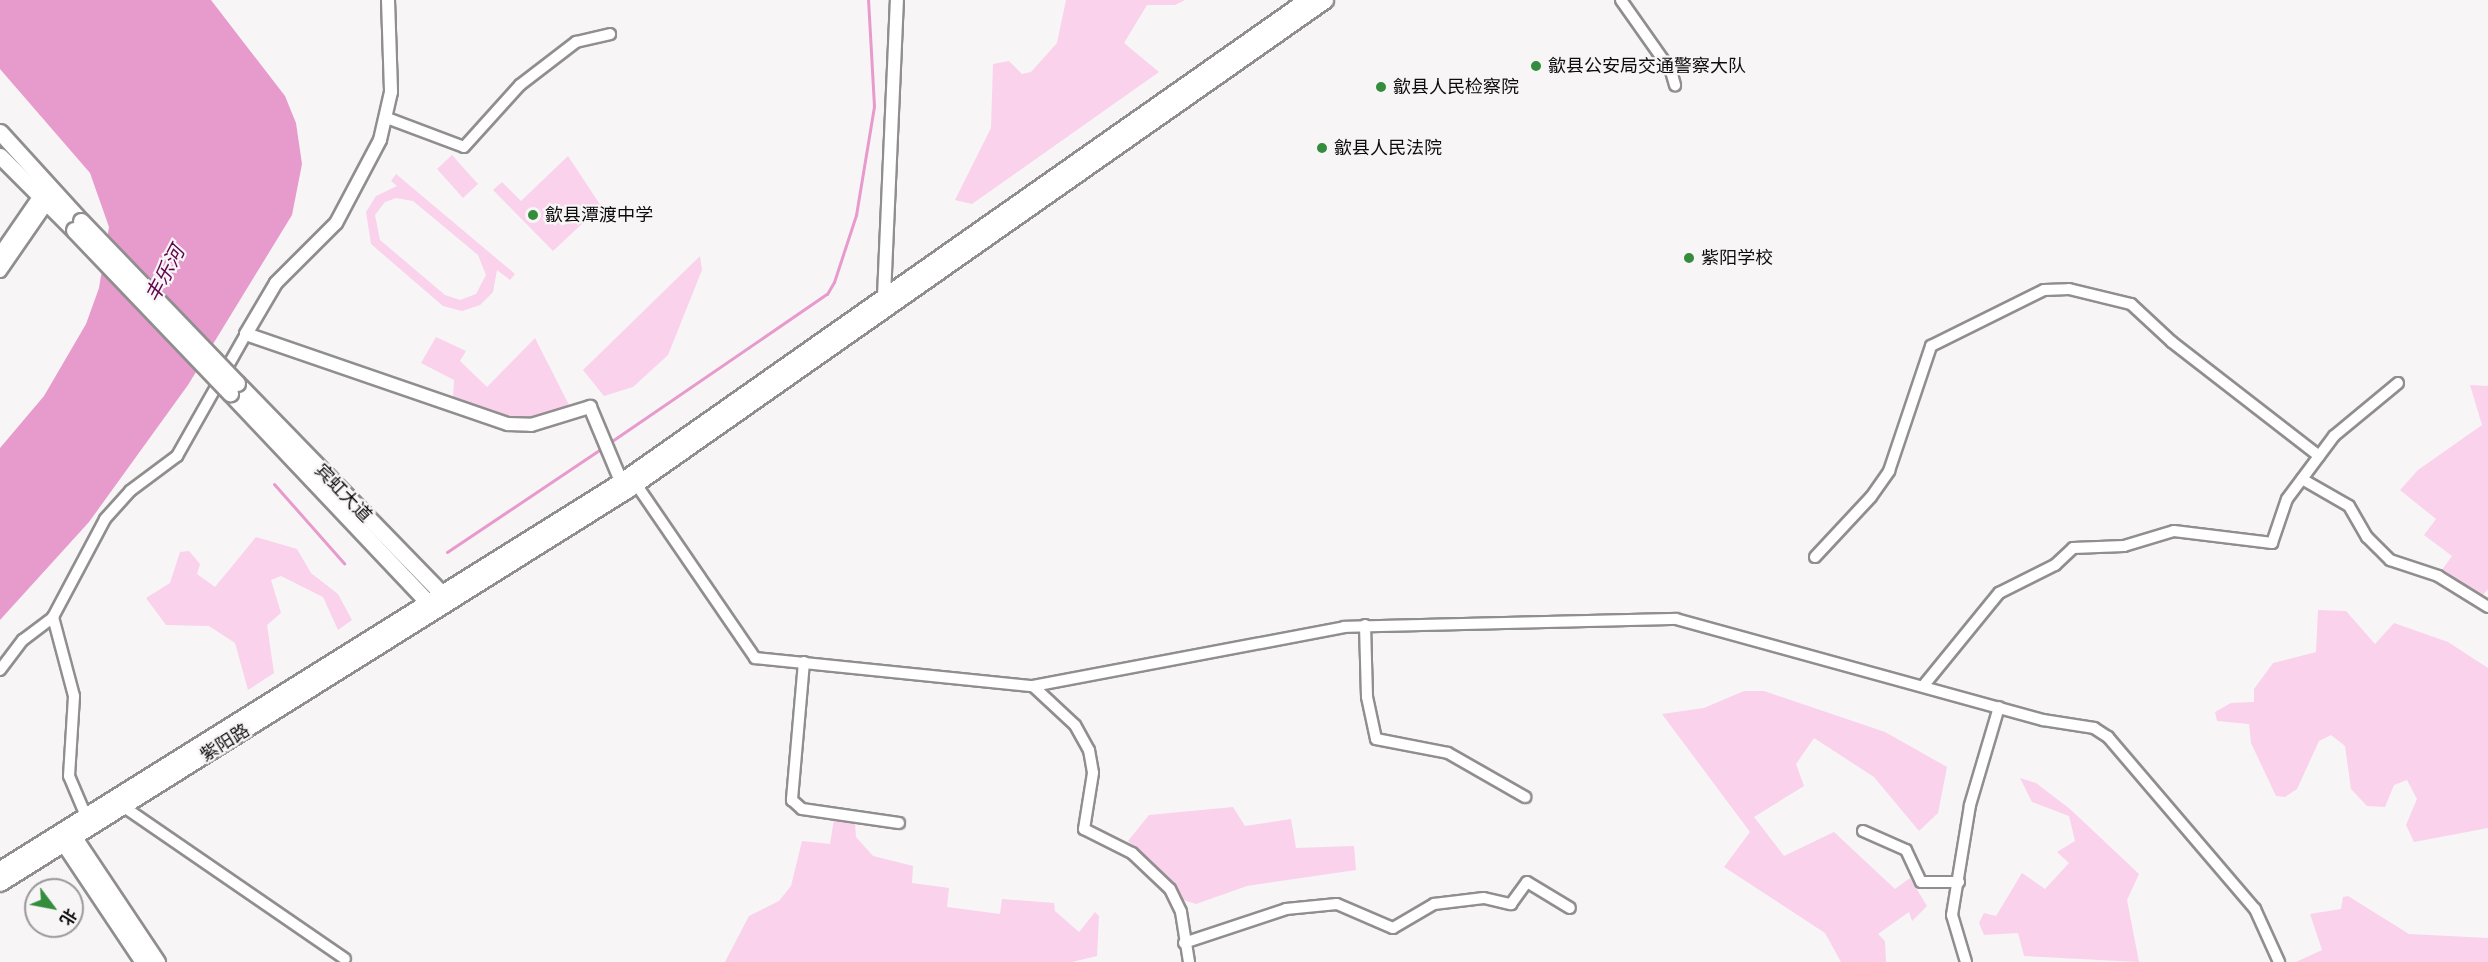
<!DOCTYPE html>
<html>
<head>
<meta charset="utf-8">
<style>
	body { margin:0 }
	#map { position:relative; width:2488px; height:962px; overflow:hidden; background:#f8f5f7; font-family:Signika,"Noto Sans SC",sans-serif }
	div>[style] { position:absolute }
	.green>* { inset:0; background:#fad2eb }
	.water>* { inset:0; background:#e79acc }
	.stream>* { height:3px; margin:-1.5px; padding:0 1.5px; transform-origin:1.5px; border-radius:1.5px; background:#e79acc }
	.roads { filter:drop-shadow(2px 0 #918e8f) drop-shadow(-2px 0 #918e8f) drop-shadow(0 2px #918e8f) drop-shadow(0 -2px #918e8f) }
	.minor>* { height:10px; margin:-5px; padding:0 5px; transform-origin:5px; border-radius:5px; background:#fff }
	.tertiary>* { height:12px; margin:-6px; padding:0 6px; transform-origin:6px; border-radius:6px; background:#fff }
	.secondary>* { height:15px; margin:-7.5px; padding:0 7.5px; transform-origin:7.5px; border-radius:7.5px; background:#fff }
	.bridges { filter:drop-shadow(2px 0 #918e8f) drop-shadow(-2px 0 #918e8f) drop-shadow(0 2px #918e8f) drop-shadow(0 -2px #918e8f) }
	.secondary-bridge>* { height:15px; margin:-7.5px; padding:0 7.5px; transform-origin:7.5px; border-radius:7.5px; background:#fff }
	.dots>* { width:16px; height:16px; translate:-50% -50%; box-sizing:border-box; border:3px solid #f8f5f7; border-radius:50% }
	span { translate:-50% -50%; white-space:nowrap; text-align:center; line-height:1.15; -webkit-text-stroke:4.5px #f8f5f7; paint-order:stroke }
	.poi-label { font-size:18px; color:#0e0d0e }
	.left { translate:0 -50%; text-align:left }
	.street-label { font-size:18px; color:#0e0d0e }
	.water-label { font-size:20px; color:#61034c; font-style:italic }
	.north { position:absolute; left:24px; top:878px; width:60px; height:60px; box-sizing:border-box; background:#f8f5f7; border:2px solid #9a989a; border-radius:50%; rotate:122deg; font-size:16px; font-weight:700; line-height:24px; text-align:center; color:#0e0d0e }
	.north::after { content:''; display:block; margin:auto; width:21px; height:27px; background:#338d3d; clip-path:polygon(50% 0,100% 100%,50% 72%,0 100%) }
</style>
</head>
<body>
<div id="map">
	<div class="green">
		<div style="clip-path:polygon(1066px 0,1185px 0,1175px 5px,1147px 5px,1124px 43px,1159px 72px,972px 204px,955px 200px,991px 128px,993px 64px,1009px 61px,1022px 74px,1031px 72px,1057px 43px)"></div>
		<div style="clip-path:polygon(452px 155px,478px 184px,463px 198px,437px 169px)"></div>
		<div style="clip-path:polygon(568px 156px,601px 206px,553px 251px,493px 190px,502px 182px,521px 201px)"></div>
		<div style="clip-path:polygon(evenodd,396px 174px,515px 274px,510px 280px,497px 270px,493px 292px,480px 305px,462px 311px,443px 306px,371px 244px,366px 212px,376px 196px,397px 186px,391px 181px,396px 174px,396px 198px,413px 201px,478px 255px,486px 275px,476px 294px,460px 300px,445px 295px,380px 240px,375px 215px,385px 202px,396px 198px)"></div>
		<div style="clip-path:polygon(700px 256px,702px 270px,668px 355px,633px 387px,604px 396px,583px 370px)"></div>
		<div style="clip-path:polygon(436px 337px,466px 351px,460px 361px,487px 387px,535px 338px,570px 407px,529px 421px,510px 421px,453px 400px,454px 380px,421px 363px)"></div>
		<div style="clip-path:polygon(2470px 385px,2488px 386px,2488px 589px,2478px 601px,2439px 574px,2452px 556px,2424px 535px,2436px 519px,2400px 490px,2418px 470px,2482px 425px)"></div>
		<div style="clip-path:polygon(256px 537px,297px 549px,311px 573px,338px 594px,352px 620px,338px 630px,323px 597px,281px 576px,271px 580px,281px 613px,267px 625px,274px 673px,248px 690px,235px 643px,209px 626px,166px 625px,146px 598px,170px 583px,180px 552px,189px 551px,200px 564px,197px 574px,215px 587px)"></div>
		<div style="clip-path:polygon(2318px 610px,2346px 611px,2375px 644px,2394px 623px,2448px 642px,2488px 668px,2488px 828px,2414px 842px,2406px 825px,2417px 799px,2407px 780px,2394px 785px,2385px 807px,2367px 806px,2351px 789px,2345px 746px,2331px 735px,2319px 741px,2297px 789px,2285px 797px,2276px 796px,2251px 743px,2249px 724px,2217px 721px,2215px 712px,2231px 703px,2254px 702px,2254px 689px,2273px 663px,2316px 652px)"></div>
		<div style="clip-path:polygon(1744px 691px,1764px 691px,1885px 732px,1947px 767px,1938px 813px,1919px 831px,1874px 777px,1814px 738px,1796px 764px,1804px 786px,1754px 817px,1784px 856px,1834px 832px,1895px 889px,1910px 878px,1927px 906px,1912px 921px,1909px 912px,1878px 934px,1885px 941px,1886px 962px,1841px 962px,1825px 933px,1724px 867px,1750px 832px,1662px 714px,1704px 708px)"></div>
		<div style="clip-path:polygon(2020px 778px,2036px 783px,2070px 809px,2139px 874px,2127px 900px,2139px 962px,2024px 956px,2018px 933px,1984px 935px,1979px 923px,1984px 913px,1996px 916px,2022px 873px,2045px 889px,2069px 863px,2057px 852px,2075px 841px,2069px 816px,2032px 802px)"></div>
		<div style="clip-path:polygon(1233px 807px,1245px 826px,1291px 819px,1296px 848px,1354px 846px,1356px 870px,1247px 886px,1196px 904px,1180px 899px,1176px 888px,1128px 841px,1149px 815px)"></div>
		<div style="clip-path:polygon(834px 819px,855px 822px,856px 837px,873px 856px,913px 866px,912px 883px,949px 888px,947px 907px,1000px 914px,1002px 899px,1054px 903px,1055px 911px,1079px 932px,1095px 912px,1099px 916px,1097px 956px,1072px 962px,725px 962px,749px 916px,779px 901px,791px 886px,802px 841px,830px 844px)"></div>
		<div style="clip-path:polygon(2348px 896px,2409px 934px,2488px 938px,2488px 962px,2296px 962px,2322px 950px,2310px 914px,2341px 909px,2343px 897px)"></div>
	</div>
	<div class="water">
		<div style="clip-path:polygon(0 0,211px 0,285px 96px,296px 123px,302px 164px,292px 215px,188px 385px,89px 522px,0 620px,0 448px,44px 396px,86px 324px,99px 288px,109px 227px,90px 173px,0 69px)"></div>
	</div>
	<div class="stream">
		<div style="left:609px;top:443px;width:264px;rotate:-34.4deg"></div>
		<div style="left:827px;top:294px;width:14px;rotate:-60deg"></div>
		<div style="left:834px;top:282px;width:71px;rotate:-71.8deg"></div>
		<div style="left:856px;top:215px;width:110px;rotate:-80.6deg"></div>
		<div style="left:874px;top:106px;width:106px;rotate:-93.2deg"></div>
		<div style="left:274px;top:484px;width:106px;rotate:48.5deg"></div>
		<div style="left:447px;top:552px;width:189px;rotate:-33.8deg"></div>
	</div>
	<div class="roads">
		<div class="minor">
			<div style="left:1621px;top:0;width:87px;rotate:54.8deg"></div>
			<div style="left:1671px;top:71px;width:15px;rotate:74deg"></div>
			<div style="left:387px;top:118px;width:82px;rotate:20.6deg"></div>
			<div style="left:464px;top:147px;width:84px;rotate:-47.9deg"></div>
			<div style="left:520px;top:85px;width:71px;rotate:-37.5deg"></div>
			<div style="left:576px;top:42px;width:35px;rotate:-13deg"></div>
			<div style="left:2302px;top:479px;width:54px;rotate:29.9deg"></div>
			<div style="left:2349px;top:506px;width:36px;rotate:60deg"></div>
			<div style="left:2367px;top:537px;width:33px;rotate:45deg"></div>
			<div style="left:2390px;top:560px;width:51px;rotate:18.4deg"></div>
			<div style="left:2438px;top:576px;width:59px;rotate:31.8deg"></div>
			<div style="left:636px;top:484px;width:211px;rotate:55.6deg"></div>
			<div style="left:755px;top:658px;width:279px;rotate:5.8deg"></div>
			<div style="left:1033px;top:686px;width:317px;rotate:-10.7deg"></div>
			<div style="left:1344px;top:627px;width:332px;rotate:-1.4deg"></div>
			<div style="left:1676px;top:619px;width:381px;rotate:15.4deg"></div>
			<div style="left:2043px;top:720px;width:52px;rotate:8.9deg"></div>
			<div style="left:2094px;top:728px;width:17px;rotate:33deg"></div>
			<div style="left:2108px;top:737px;width:226px;rotate:49.5deg"></div>
			<div style="left:2255px;top:909px;width:58px;rotate:65.6deg"></div>
			<div style="left:1815px;top:557px;width:82px;rotate:-47deg"></div>
			<div style="left:1871px;top:497px;width:32px;rotate:-55deg"></div>
			<div style="left:1889px;top:471px;width:132px;rotate:-71.4deg"></div>
			<div style="left:1931px;top:346px;width:126px;rotate:-26.4deg"></div>
			<div style="left:2044px;top:290px;width:25px;rotate:-2deg"></div>
			<div style="left:2069px;top:289px;width:64px;rotate:13.6deg"></div>
			<div style="left:2131px;top:304px;width:56px;rotate:42.8deg"></div>
			<div style="left:2172px;top:342px;width:186px;rotate:37.8deg"></div>
			<div style="left:1365px;top:625px;width:72px;rotate:88.4deg"></div>
			<div style="left:1367px;top:697px;width:43px;rotate:77.9deg"></div>
			<div style="left:1376px;top:739px;width:73px;rotate:11deg"></div>
			<div style="left:1448px;top:753px;width:89px;rotate:29.7deg"></div>
			<div style="left:804px;top:662px;width:139px;rotate:95deg"></div>
			<div style="left:792px;top:800px;width:13px;rotate:42deg"></div>
			<div style="left:802px;top:809px;width:98px;rotate:8.2deg"></div>
			<div style="left:0;top:670px;width:38px;rotate:-53deg"></div>
			<div style="left:23px;top:640px;width:38px;rotate:-37deg"></div>
			<div style="left:1924px;top:685px;width:119px;rotate:-50.8deg"></div>
			<div style="left:1999px;top:593px;width:63px;rotate:-26.6deg"></div>
			<div style="left:2055px;top:565px;width:25px;rotate:-43deg"></div>
			<div style="left:2073px;top:548px;width:51px;rotate:-2.2deg"></div>
			<div style="left:2124px;top:546px;width:52px;rotate:-16.7deg"></div>
			<div style="left:2174px;top:531px;width:99px;rotate:7deg"></div>
			<div style="left:2272px;top:543px;width:46px;rotate:-71.2deg"></div>
			<div style="left:2287px;top:499px;width:79px;rotate:-53.3deg"></div>
			<div style="left:2334px;top:436px;width:83px;rotate:-39.6deg"></div>
			<div style="left:1033px;top:686px;width:57px;rotate:42.9deg"></div>
			<div style="left:1075px;top:725px;width:29px;rotate:61deg"></div>
			<div style="left:1089px;top:750px;width:23px;rotate:80deg"></div>
			<div style="left:1093px;top:773px;width:57px;rotate:99.1deg"></div>
			<div style="left:1084px;top:829px;width:54px;rotate:26.6deg"></div>
			<div style="left:1132px;top:853px;width:52px;rotate:43.5deg"></div>
			<div style="left:1170px;top:889px;width:25px;rotate:64deg"></div>
			<div style="left:1181px;top:912px;width:51px;rotate:80.9deg"></div>
			<div style="left:124px;top:807px;width:268px;rotate:34.5deg"></div>
			<div style="left:86px;top:816px;width:43px;rotate:-113deg"></div>
			<div style="left:69px;top:776px;width:80px;rotate:-86.4deg"></div>
			<div style="left:74px;top:696px;width:82px;rotate:-104.9deg"></div>
			<div style="left:53px;top:617px;width:111px;rotate:-62deg"></div>
			<div style="left:105px;top:519px;width:38px;rotate:-48deg"></div>
			<div style="left:130px;top:491px;width:59px;rotate:-36.7deg"></div>
			<div style="left:177px;top:456px;width:140px;rotate:-60.5deg"></div>
			<div style="left:1863px;top:831px;width:47px;rotate:23.8deg"></div>
			<div style="left:1906px;top:850px;width:35px;rotate:65deg"></div>
			<div style="left:1921px;top:882px;width:38px"></div>
			<div style="left:1184px;top:943px;width:108px;rotate:-18.4deg"></div>
			<div style="left:1286px;top:909px;width:51px;rotate:-5.6deg"></div>
			<div style="left:1337px;top:904px;width:61px;rotate:23.2deg"></div>
			<div style="left:1393px;top:928px;width:48px;rotate:-30.3deg"></div>
			<div style="left:1434px;top:904px;width:50px;rotate:-6.8deg"></div>
			<div style="left:1484px;top:898px;width:28px;rotate:13deg"></div>
			<div style="left:1511px;top:904px;width:27px;rotate:-54deg"></div>
			<div style="left:1527px;top:882px;width:50px;rotate:31.2deg"></div>
			<div style="left:1966px;top:962px;width:49px;rotate:-106.6deg"></div>
			<div style="left:1952px;top:915px;width:111px;rotate:-80.7deg"></div>
			<div style="left:1970px;top:805px;width:102px;rotate:-73.5deg"></div>
		</div>
		<div class="tertiary">
			<div style="left:388px;top:0;width:92px;rotate:88.1deg"></div>
			<div style="left:391px;top:92px;width:49px;rotate:102.9deg"></div>
			<div style="left:380px;top:140px;width:94px;rotate:117.9deg"></div>
			<div style="left:336px;top:223px;width:85px;rotate:135deg"></div>
			<div style="left:276px;top:283px;width:59px;rotate:120.5deg"></div>
			<div style="left:246px;top:334px;width:277px;rotate:19deg"></div>
			<div style="left:508px;top:424px;width:23px;rotate:2deg"></div>
			<div style="left:531px;top:425px;width:62px;rotate:-17deg"></div>
			<div style="left:590px;top:407px;width:80px;rotate:67.3deg"></div>
			<div style="left:0;top:254px;width:78px;rotate:-55.5deg"></div>
			<div style="left:0;top:271px;width:91px;rotate:-55.3deg"></div>
			<div style="left:884px;top:296px;width:296px;rotate:-87.5deg"></div>
		</div>
		<div class="secondary">
			<div style="left:0;top:132px;width:120px;rotate:47.7deg"></div>
			<div style="left:0;top:156px;width:105px;rotate:45deg"></div>
			<div style="left:237px;top:383px;width:303px;rotate:45.8deg"></div>
			<div style="left:230px;top:393px;width:297px;rotate:46.6deg"></div>
			<div style="left:69px;top:830px;width:159px;rotate:56.3deg"></div>
			<div style="left:59px;top:836px;width:151px;rotate:56.3deg"></div>
			<div style="left:0;top:869px;width:732px;rotate:-32deg"></div>
			<div style="left:621px;top:481px;width:837px;rotate:-35.08deg"></div>
			<div style="left:0;top:883px;width:740px;rotate:-32.08deg"></div>
			<div style="left:627px;top:490px;width:853px;rotate:-35.07deg"></div>
		</div>
	</div>
	<div class="bridges">
		<div class="secondary-bridge">
			<div style="left:81px;top:221px;width:225px;rotate:46.1deg"></div>
			<div style="left:74px;top:230px;width:226px;rotate:46.3deg"></div>
		</div>
	</div>
	<div class="dots">
		<div style="left:1536px;top:66px;background:#338d3d"></div>
		<div style="left:1381px;top:87px;background:#338d3d"></div>
		<div style="left:1322px;top:148px;background:#338d3d"></div>
		<div style="left:533px;top:215px;background:#338d3d"></div>
		<div style="left:1689px;top:258px;background:#338d3d"></div>
	</div>
	<div class="poi-label">
		<span class="left" style="left:1548px;top:66px">歙县公安局交通警察大队</span>
		<span class="left" style="left:1393px;top:87px">歙县人民检察院</span>
		<span class="left" style="left:1334px;top:148px">歙县人民法院</span>
		<span class="left" style="left:545px;top:215px">歙县潭渡中学</span>
		<span class="left" style="left:1701px;top:258px">紫阳学校</span>
	</div>
	<div class="street-label">
		<span style="left:343px;top:493px;rotate:46deg">宾虹大道</span>
		<span style="left:225px;top:743px;rotate:-32deg">紫阳路</span>
	</div>
	<div class="water-label">
		<span style="left:165px;top:274px;rotate:-62deg">丰乐河</span>
	</div>
	<div class="north">北</div>
</div>
</body>
</html>
